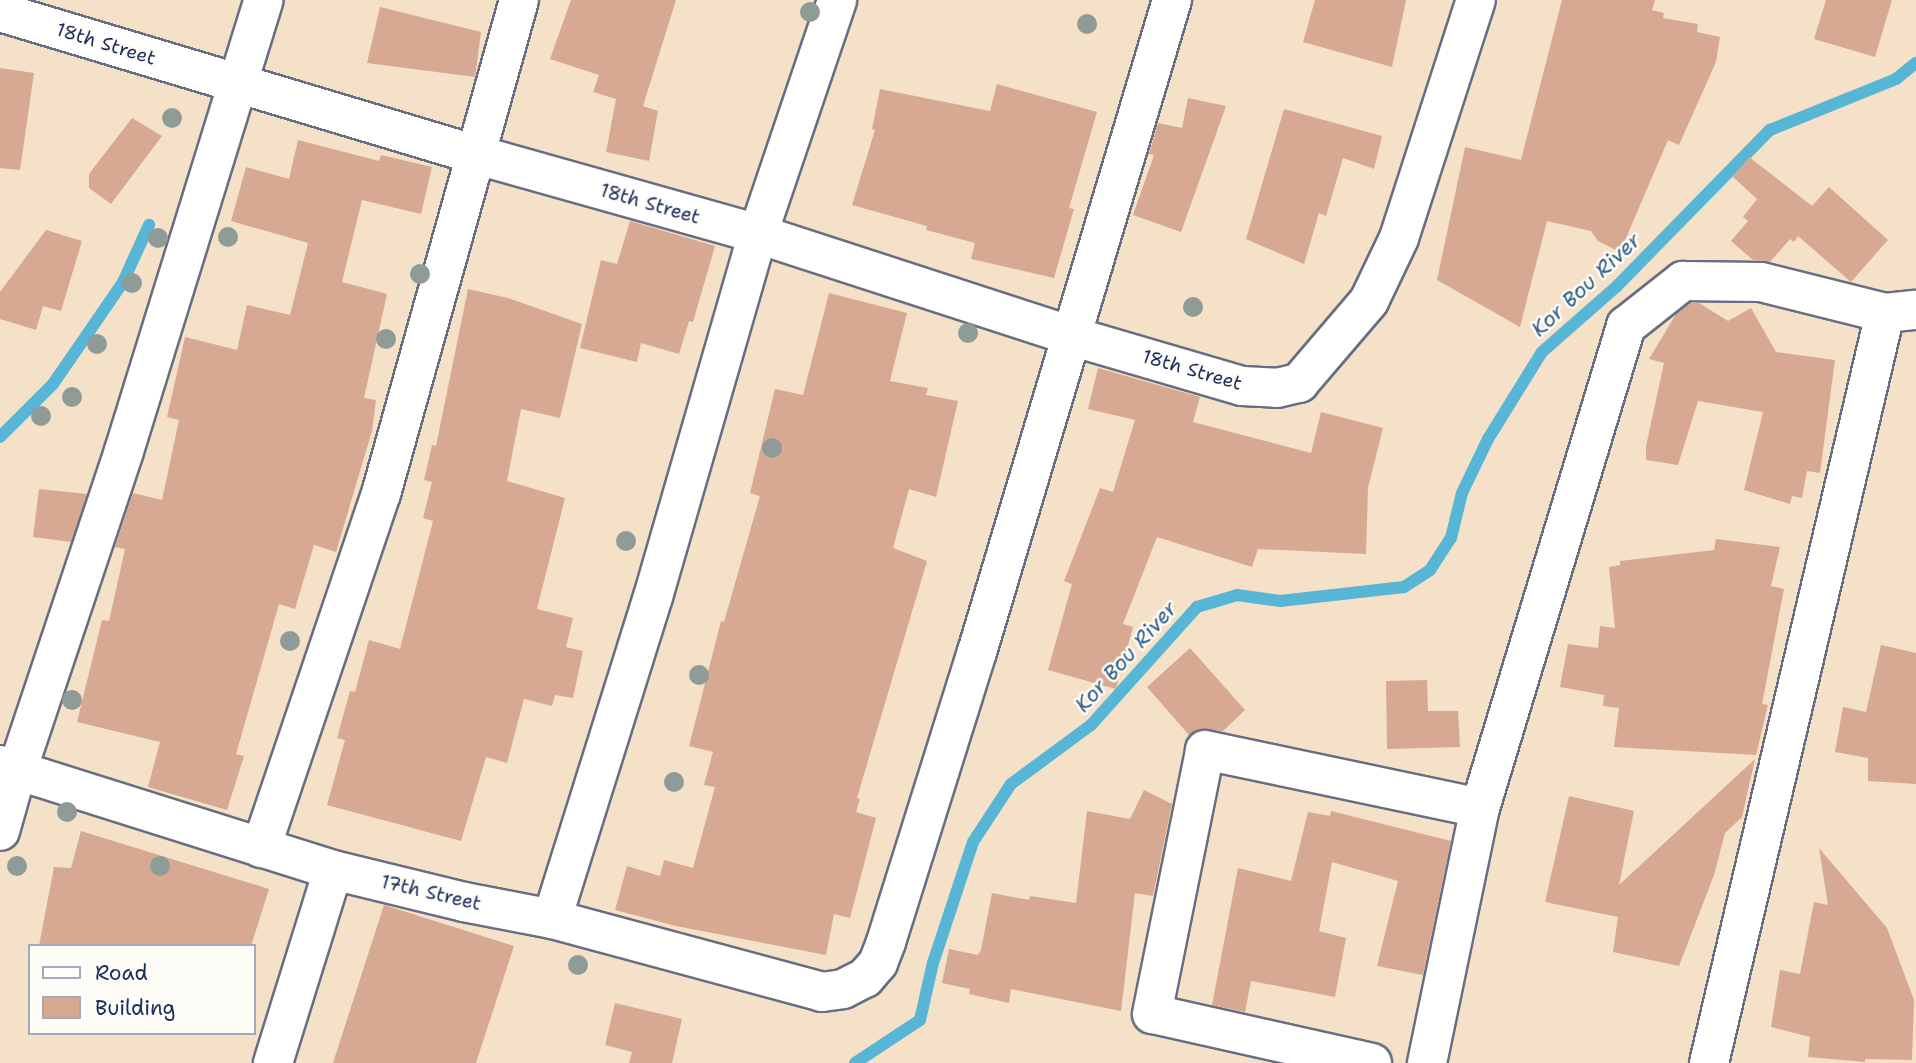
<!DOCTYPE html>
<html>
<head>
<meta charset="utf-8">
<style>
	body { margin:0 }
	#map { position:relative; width:1916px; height:1063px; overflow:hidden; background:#f4e1c7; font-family:"Shantell Sans",sans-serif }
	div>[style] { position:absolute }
	.stream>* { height:12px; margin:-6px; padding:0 6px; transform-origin:6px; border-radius:6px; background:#57b5d5 }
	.building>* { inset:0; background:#d7a992 }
	.roads { filter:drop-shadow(2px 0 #676d83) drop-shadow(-2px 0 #676d83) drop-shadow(0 2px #676d83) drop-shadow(0 -2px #676d83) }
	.street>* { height:38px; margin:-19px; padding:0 19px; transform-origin:19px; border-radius:19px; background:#fff }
	.trees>* { width:20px; height:20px; margin:-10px; border-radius:50%; background:#8e9b97 }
	span { translate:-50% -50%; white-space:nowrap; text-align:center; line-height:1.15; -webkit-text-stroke:5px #fdfcf7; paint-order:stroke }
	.street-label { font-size:19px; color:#1b2f5e }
	.water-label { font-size:21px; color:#305e88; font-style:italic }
	.legend { position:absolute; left:28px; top:944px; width:228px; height:91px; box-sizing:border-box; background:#fdfcf7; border:2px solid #a3aaba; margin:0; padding:9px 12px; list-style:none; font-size:21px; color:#1b2f5e }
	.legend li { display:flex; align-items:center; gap:14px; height:35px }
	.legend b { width:35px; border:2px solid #a3aaba }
</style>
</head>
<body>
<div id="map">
	<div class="stream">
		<div style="left:0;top:437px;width:75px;rotate:-45deg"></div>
		<div style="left:53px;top:384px;width:124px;rotate:-55.5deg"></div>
		<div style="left:123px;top:282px;width:63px;rotate:-65.5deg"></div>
		<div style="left:855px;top:1063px;width:78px;rotate:-33.5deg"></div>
		<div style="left:920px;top:1020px;width:58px;rotate:-77.2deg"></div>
		<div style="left:933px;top:963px;width:127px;rotate:-71.7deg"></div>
		<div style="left:973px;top:842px;width:69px;rotate:-56.8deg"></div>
		<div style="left:1011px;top:784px;width:99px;rotate:-36.4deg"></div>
		<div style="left:1091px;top:725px;width:159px;rotate:-48.1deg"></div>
		<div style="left:1197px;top:607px;width:42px;rotate:-16.7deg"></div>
		<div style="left:1237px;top:595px;width:43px;rotate:7.9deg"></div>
		<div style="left:1280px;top:601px;width:125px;rotate:-6.4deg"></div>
		<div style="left:1404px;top:587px;width:31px;rotate:-33deg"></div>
		<div style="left:1430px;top:570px;width:38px;rotate:-57deg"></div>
		<div style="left:1451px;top:538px;width:46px;rotate:-76.3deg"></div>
		<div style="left:1462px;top:493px;width:60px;rotate:-64.3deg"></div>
		<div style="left:1488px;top:439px;width:102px;rotate:-58.2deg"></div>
		<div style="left:1542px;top:352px;width:100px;rotate:-41.3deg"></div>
		<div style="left:1617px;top:286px;width:219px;rotate:-45.6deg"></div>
		<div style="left:1770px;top:130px;width:136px;rotate:-22deg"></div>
		<div style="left:1896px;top:79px;width:26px;rotate:-39deg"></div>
	</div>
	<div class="building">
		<div style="clip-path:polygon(571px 0,676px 0,643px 106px,658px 111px,649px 161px,606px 152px,616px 99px,593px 92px,599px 75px,550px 59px)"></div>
		<div style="clip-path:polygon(1315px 0,1406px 0,1392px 67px,1303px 42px)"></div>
		<div style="clip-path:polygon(1562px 0,1655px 0,1652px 10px,1664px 13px,1663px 18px,1698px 24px,1697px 32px,1720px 37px,1716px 62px,1679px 145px,1668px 140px,1620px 252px,1598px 241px,1591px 231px,1547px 221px,1520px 327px,1437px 280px,1465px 147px,1521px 160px)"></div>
		<div style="clip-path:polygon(1826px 0,1892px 0,1875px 57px,1814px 39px)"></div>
		<div style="clip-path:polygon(380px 7px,481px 32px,475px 77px,367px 63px)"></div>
		<div style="clip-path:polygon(0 68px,34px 73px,20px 170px,0 168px)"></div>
		<div style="clip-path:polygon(997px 84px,1097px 112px,1069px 208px,1074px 209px,1054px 278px,971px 259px,975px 243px,926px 230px,927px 226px,852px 205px,875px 130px,872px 129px,880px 89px,990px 111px)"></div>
		<div style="clip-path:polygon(1188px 98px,1226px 106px,1181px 232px,1133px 215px,1154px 155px,1149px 154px,1158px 123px,1182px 128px)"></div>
		<div style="clip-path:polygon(1284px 109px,1382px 136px,1374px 169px,1343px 158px,1326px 216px,1319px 213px,1304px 264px,1246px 239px)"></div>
		<div style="clip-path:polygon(132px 118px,162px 136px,111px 204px,89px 188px,89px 174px)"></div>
		<div style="clip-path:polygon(298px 140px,379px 161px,381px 155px,432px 167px,421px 214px,362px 200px,342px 282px,387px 294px,364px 398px,376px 400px,372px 431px,336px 552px,314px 545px,295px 609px,279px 604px,236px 754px,244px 756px,227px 810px,148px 787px,160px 742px,77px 722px,102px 620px,109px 621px,125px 549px,115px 547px,133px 493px,162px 500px,179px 420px,167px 417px,185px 337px,237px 350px,247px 305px,290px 315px,308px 243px,231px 221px,246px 167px,289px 179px)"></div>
		<div style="clip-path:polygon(1749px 157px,1812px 206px,1829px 187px,1888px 240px,1851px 282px,1798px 236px,1794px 242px,1790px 239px,1770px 262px,1753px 260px,1731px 241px,1748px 221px,1743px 217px,1757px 199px,1733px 177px)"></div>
		<div style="clip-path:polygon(630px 221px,715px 246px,693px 322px,689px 321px,679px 354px,641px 343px,637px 362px,580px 348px,601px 260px,617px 264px)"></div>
		<div style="clip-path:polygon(46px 230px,82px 241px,61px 311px,43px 306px,36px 330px,0 319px,0 292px)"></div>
		<div style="clip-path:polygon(468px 289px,508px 298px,582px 324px,560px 418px,521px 409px,507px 481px,565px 498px,537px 609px,573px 618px,566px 647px,583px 651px,573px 698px,555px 695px,552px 706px,524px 699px,507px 763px,486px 757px,461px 841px,327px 805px,345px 740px,337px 738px,350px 691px,355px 692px,369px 640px,400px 649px,433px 521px,423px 518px,432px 482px,424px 480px,432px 445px,436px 446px)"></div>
		<div style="clip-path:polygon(829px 293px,907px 313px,890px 381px,928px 388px,926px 395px,958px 401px,936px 497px,909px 489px,893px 548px,927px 561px,857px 798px,860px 799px,856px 812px,876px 818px,850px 918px,834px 914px,826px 955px,676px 926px,615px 910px,627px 866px,660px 876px,664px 860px,693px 868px,715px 787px,704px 785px,713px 752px,689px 746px,721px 621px,724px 622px,760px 496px,750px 493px,775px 389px,803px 395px)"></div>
		<div style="clip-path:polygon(1690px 303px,1699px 303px,1728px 321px,1751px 308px,1776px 352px,1835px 360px,1820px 473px,1807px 471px,1802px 498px,1792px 496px,1790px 504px,1744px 490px,1763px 412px,1698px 401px,1678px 465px,1646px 460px,1646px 446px,1664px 363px,1649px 359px,1676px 314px)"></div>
		<div style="clip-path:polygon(1098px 368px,1200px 397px,1193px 422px,1311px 453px,1321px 412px,1383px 428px,1368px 488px,1366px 554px,1258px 549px,1252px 567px,1157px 537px,1123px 624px,1133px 627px,1116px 689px,1048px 670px,1072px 584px,1064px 581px,1100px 488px,1113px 492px,1135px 420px,1088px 409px)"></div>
		<div style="clip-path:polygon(39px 489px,87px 494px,71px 542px,33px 537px)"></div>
		<div style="clip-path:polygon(1716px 539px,1780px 547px,1771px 586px,1784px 589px,1762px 704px,1768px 705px,1756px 755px,1614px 747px,1619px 708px,1603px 706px,1604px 695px,1560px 687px,1568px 644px,1598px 648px,1600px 626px,1615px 628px,1609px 567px,1620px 565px,1620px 561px,1714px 550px)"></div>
		<div style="clip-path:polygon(1881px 645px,1916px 653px,1916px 784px,1868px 781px,1868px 758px,1835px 752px,1843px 707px,1866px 712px)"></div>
		<div style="clip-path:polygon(1190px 648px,1245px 710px,1223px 731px,1199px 729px,1189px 735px,1147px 687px)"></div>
		<div style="clip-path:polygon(1427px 680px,1428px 711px,1458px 711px,1460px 747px,1387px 749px,1386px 681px)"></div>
		<div style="clip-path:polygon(1755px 759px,1742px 817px,1725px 833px,1714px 875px,1679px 966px,1613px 952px,1618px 917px,1545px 902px,1569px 796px,1634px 811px,1619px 885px)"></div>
		<div style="clip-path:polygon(1144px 790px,1172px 804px,1153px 896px,1135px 893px,1121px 1011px,1011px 989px,1009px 1003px,969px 994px,970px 989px,942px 983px,949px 949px,978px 955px,981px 950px,992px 893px,1029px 900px,1030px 896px,1076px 903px,1087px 811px,1130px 819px)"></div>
		<div style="clip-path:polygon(1331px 811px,1451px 841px,1423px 975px,1377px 966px,1398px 881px,1332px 862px,1319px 931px,1346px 938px,1335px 997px,1251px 981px,1245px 1012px,1212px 1005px,1238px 868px,1291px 881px,1308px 812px,1330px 816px)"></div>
		<div style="clip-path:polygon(81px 831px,269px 889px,251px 946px,39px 946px,54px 867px,71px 868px)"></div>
		<div style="clip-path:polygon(1819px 848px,1887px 928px,1914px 1000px,1912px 1060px,1865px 1059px,1865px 1062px,1808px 1057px,1810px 1037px,1771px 1027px,1780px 970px,1800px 974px,1814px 902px,1828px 905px)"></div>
		<div style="clip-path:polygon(384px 905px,514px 946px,476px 1063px,333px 1063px)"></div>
		<div style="clip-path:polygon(615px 1003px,682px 1019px,672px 1063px,629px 1063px,632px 1052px,605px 1045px)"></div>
	</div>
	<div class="roads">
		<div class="street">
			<div style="left:0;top:12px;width:495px;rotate:16.7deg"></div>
			<div style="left:474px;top:154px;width:295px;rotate:15.7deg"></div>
			<div style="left:758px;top:234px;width:329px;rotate:18deg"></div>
			<div style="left:1071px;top:336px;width:178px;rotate:16.3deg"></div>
			<div style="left:1242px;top:386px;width:35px;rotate:3deg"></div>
			<div style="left:1277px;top:388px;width:23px;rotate:-13deg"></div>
			<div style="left:1299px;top:383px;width:108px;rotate:-49.5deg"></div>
			<div style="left:1369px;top:301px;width:70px;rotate:-64.5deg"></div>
			<div style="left:1399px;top:238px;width:250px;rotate:-72.1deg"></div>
			<div style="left:0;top:765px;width:349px;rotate:17.5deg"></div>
			<div style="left:333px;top:870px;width:135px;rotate:13.7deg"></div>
			<div style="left:464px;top:902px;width:90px;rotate:10.9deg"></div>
			<div style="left:552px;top:919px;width:280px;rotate:15.1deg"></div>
			<div style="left:822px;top:992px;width:21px;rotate:-8deg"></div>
			<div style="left:843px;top:989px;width:25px;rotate:-27deg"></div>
			<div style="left:865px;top:978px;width:20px;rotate:-49deg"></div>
			<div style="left:878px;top:963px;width:22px;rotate:-69deg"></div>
			<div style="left:886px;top:942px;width:304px;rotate:-72.6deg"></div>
			<div style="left:977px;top:652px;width:681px;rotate:-73.35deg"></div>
			<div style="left:0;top:831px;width:62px;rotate:-74.2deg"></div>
			<div style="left:17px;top:771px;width:337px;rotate:-71.5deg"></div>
			<div style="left:124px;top:451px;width:472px;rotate:-72.8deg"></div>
			<div style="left:261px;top:848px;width:374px;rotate:-71.3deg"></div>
			<div style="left:381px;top:494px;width:513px;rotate:-74.39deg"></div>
			<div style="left:552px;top:919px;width:337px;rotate:-72.6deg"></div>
			<div style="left:653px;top:597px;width:378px;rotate:-73.9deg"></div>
			<div style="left:758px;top:234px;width:247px;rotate:-71.3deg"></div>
			<div style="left:273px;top:1063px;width:202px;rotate:-72.7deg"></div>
			<div style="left:1372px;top:1063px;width:225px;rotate:-167.4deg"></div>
			<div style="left:1152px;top:1014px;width:269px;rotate:-78.6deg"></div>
			<div style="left:1205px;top:750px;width:281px;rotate:11.9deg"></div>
			<div style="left:1427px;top:1063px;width:260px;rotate:-78.3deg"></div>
			<div style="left:1480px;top:808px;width:504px;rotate:-73.15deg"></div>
			<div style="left:1626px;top:326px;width:73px;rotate:-38.3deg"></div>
			<div style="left:1683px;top:281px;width:78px;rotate:0.7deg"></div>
			<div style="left:1761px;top:282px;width:128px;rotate:14deg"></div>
			<div style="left:1885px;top:313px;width:31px;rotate:-6deg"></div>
			<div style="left:1709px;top:1063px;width:770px;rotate:-76.79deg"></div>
		</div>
	</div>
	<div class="trees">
		<div style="left:810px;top:12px"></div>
		<div style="left:1087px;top:24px"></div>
		<div style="left:172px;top:118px"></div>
		<div style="left:228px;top:237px"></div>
		<div style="left:158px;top:238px"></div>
		<div style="left:420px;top:274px"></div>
		<div style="left:132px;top:283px"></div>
		<div style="left:1193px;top:307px"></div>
		<div style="left:968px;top:333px"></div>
		<div style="left:386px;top:339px"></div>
		<div style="left:97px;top:344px"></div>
		<div style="left:72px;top:397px"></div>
		<div style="left:41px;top:416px"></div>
		<div style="left:772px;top:448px"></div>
		<div style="left:626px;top:541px"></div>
		<div style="left:290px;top:641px"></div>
		<div style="left:699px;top:675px"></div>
		<div style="left:72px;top:700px"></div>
		<div style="left:674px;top:782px"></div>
		<div style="left:67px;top:812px"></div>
		<div style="left:17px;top:866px"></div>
		<div style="left:160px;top:866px"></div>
		<div style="left:578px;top:965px"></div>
	</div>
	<div class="street-label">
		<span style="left:106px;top:44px;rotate:17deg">18th Street</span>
		<span style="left:650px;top:204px;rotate:16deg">18th Street</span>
		<span style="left:1192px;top:370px;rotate:16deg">18th Street</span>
		<span style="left:431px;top:893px;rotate:13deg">17th Street</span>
	</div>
	<div class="water-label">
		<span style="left:1586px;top:285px;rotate:-43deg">Kor Bou River</span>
		<span style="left:1126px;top:657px;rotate:-48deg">Kor Bou River</span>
	</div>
	<ul class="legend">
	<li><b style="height:9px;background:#fff"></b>Road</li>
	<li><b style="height:19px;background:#d7a992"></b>Building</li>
	</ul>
</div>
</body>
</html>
